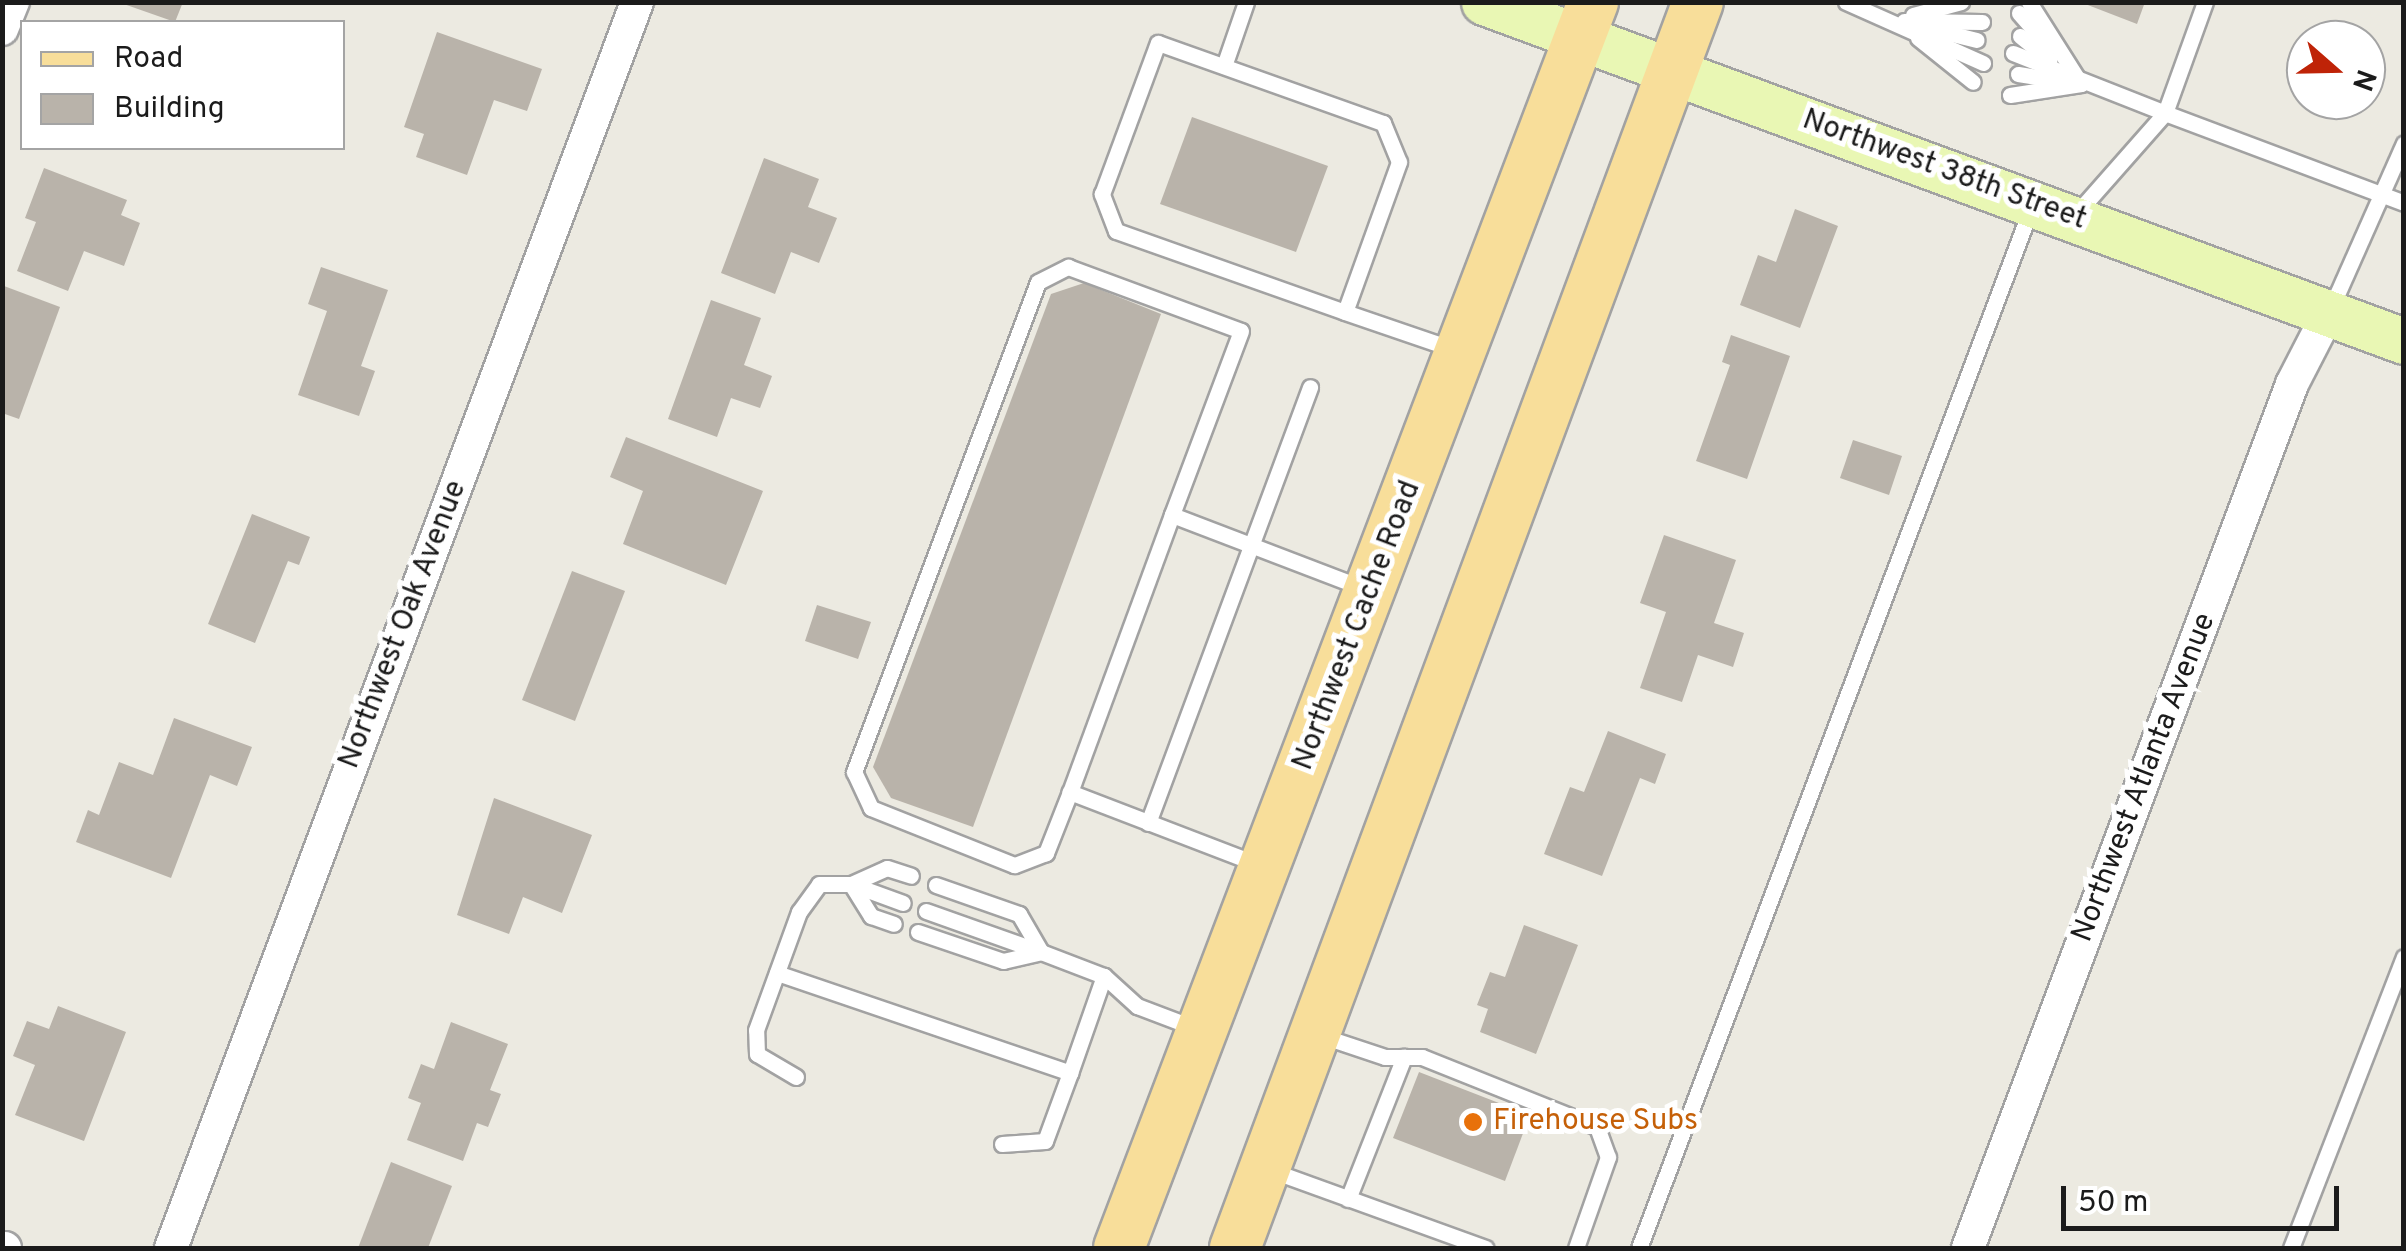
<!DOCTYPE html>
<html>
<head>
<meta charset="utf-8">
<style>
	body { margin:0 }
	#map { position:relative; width:2406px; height:1251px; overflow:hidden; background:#eceae1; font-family:Overpass,sans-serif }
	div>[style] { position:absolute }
	.building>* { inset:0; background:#b9b3aa }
	.roads { filter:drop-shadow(2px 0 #a2a2a2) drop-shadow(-2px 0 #a2a2a2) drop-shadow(0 2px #a2a2a2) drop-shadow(0 -2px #a2a2a2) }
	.lane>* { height:15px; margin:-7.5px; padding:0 7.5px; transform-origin:7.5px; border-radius:7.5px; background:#fff }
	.street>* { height:32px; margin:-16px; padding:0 16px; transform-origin:16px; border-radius:16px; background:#fff }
	.secondary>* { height:45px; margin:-22.5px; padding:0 22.5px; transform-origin:22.5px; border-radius:22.5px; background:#e9f7b4 }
	.primary>* { height:50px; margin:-25px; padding:0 25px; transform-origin:25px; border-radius:25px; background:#f8de9a }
	.dots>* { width:28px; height:28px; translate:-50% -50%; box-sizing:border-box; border:5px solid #fff; border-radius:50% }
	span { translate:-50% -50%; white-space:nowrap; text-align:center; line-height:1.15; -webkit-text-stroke:10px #fff; paint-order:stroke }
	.street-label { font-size:30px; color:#1b1b1b }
	.food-label { font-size:30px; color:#c56008 }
	.left { translate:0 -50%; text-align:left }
	.frame { position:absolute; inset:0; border:5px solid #1b1b1b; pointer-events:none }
	.legend { position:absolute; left:20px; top:20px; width:325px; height:130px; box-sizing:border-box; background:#fff; border:2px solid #a4a4a4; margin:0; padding:12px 18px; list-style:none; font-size:30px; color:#1b1b1b }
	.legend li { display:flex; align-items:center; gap:20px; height:50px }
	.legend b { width:50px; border:2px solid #a4a4a4 }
	.north { position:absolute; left:2286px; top:20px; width:100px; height:100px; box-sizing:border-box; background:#fff; border:2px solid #a4a4a4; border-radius:50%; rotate:110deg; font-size:28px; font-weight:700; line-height:40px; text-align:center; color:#1b1b1b }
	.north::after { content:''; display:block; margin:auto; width:35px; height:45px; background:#bf2307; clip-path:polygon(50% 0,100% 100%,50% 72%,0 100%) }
	.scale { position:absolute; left:2061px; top:1186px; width:278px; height:45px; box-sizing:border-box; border:5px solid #1b1b1b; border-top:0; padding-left:12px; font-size:30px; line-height:35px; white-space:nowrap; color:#1b1b1b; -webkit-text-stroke:8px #fff; paint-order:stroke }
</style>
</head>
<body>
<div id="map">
	<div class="building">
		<div style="clip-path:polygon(118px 2px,183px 2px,175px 22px)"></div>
		<div style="clip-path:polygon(2080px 2px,2145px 2px,2137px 24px)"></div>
		<div style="clip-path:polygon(437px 32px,542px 69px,527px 111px,494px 100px,467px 175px,416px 157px,424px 134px,404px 127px)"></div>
		<div style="clip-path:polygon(1192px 117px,1328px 166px,1296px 252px,1160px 204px)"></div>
		<div style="clip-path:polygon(764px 158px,819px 179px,808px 207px,837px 218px,819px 263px,791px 252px,775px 294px,721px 273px)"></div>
		<div style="clip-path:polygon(44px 168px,127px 200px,121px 215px,140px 223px,124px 266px,84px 251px,68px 291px,17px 271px,36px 222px,25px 218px)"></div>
		<div style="clip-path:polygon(1795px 209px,1838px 226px,1800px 328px,1740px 305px,1758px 255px,1776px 262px)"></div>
		<div style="clip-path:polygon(321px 267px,388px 290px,361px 366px,375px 371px,359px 416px,298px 395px,327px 311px,308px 304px)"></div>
		<div style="clip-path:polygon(1084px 283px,1161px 314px,973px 827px,891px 798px,873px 767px,1051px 294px)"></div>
		<div style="clip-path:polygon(4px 286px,60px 307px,19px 419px,2px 413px)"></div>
		<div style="clip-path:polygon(711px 300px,761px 318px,744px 365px,772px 376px,760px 408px,731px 398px,717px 437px,668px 419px)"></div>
		<div style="clip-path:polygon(1731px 335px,1790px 356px,1747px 479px,1696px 461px,1730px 365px,1722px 362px)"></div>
		<div style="clip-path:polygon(626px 437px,763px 491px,726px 585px,623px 544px,643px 491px,610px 477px)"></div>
		<div style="clip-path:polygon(1853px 440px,1902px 456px,1889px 495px,1840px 478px)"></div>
		<div style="clip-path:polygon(252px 514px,310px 537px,299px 565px,288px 561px,255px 643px,208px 624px)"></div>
		<div style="clip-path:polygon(1664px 535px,1736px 560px,1714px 623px,1744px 633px,1733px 667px,1698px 655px,1682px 702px,1640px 688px,1666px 612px,1640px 603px)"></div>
		<div style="clip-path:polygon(572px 571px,625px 591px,575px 721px,522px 700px)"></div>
		<div style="clip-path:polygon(817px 605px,871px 622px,858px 659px,805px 641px)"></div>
		<div style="clip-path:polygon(174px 718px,252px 747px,237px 786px,210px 775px,171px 878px,76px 842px,88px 810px,99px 815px,119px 762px,153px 775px)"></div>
		<div style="clip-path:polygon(1608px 731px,1666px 754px,1655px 784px,1640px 778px,1602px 876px,1544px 854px,1570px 787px,1584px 792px)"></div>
		<div style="clip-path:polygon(494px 798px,592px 835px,562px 913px,523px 897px,509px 934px,457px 915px)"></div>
		<div style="clip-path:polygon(1524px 925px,1578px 945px,1536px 1054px,1480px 1032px,1488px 1009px,1477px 1005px,1490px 972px,1505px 977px)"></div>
		<div style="clip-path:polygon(58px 1006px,126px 1032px,84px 1141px,15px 1115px,35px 1065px,13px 1056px,27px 1021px,49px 1029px)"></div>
		<div style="clip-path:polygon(451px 1022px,508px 1044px,490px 1090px,501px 1094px,488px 1127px,477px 1123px,463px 1161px,407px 1140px,421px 1103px,408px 1098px,421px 1064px,434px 1069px)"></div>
		<div style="clip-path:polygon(1419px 1072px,1530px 1115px,1505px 1181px,1393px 1138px)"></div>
		<div style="clip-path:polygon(391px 1162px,452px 1186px,428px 1248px,358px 1248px)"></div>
	</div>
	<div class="roads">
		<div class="lane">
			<div style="left:1846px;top:2px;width:150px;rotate:24deg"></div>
			<div style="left:2029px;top:2px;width:97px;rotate:57.6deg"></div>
			<div style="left:2205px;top:2px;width:118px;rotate:109.8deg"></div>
			<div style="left:2165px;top:113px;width:255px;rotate:20.6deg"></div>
			<div style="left:2019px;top:13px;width:45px;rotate:48.6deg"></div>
			<div style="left:1913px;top:15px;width:50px;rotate:-15.2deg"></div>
			<div style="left:1904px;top:21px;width:78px;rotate:0.7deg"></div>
			<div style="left:1928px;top:28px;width:50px;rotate:13.8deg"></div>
			<div style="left:2020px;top:36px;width:38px;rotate:39deg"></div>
			<div style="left:1918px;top:38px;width:70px;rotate:38.7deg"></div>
			<div style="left:1158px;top:43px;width:239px;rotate:19.6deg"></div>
			<div style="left:1383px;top:123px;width:42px;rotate:67.7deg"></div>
			<div style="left:1399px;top:162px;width:159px;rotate:109.8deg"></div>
			<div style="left:1345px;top:312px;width:243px;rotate:-160.5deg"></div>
			<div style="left:1116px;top:231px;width:40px;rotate:-111deg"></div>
			<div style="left:1102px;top:194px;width:161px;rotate:-69.7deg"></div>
			<div style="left:2013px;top:53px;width:163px;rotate:21.5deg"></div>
			<div style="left:2165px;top:113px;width:135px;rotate:131.4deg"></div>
			<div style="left:1224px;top:66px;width:68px;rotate:-71deg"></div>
			<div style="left:2018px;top:74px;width:45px;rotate:9deg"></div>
			<div style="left:2010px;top:95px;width:72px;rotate:-8.8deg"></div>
			<div style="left:2331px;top:308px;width:180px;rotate:-66.1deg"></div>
			<div style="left:1345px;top:312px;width:114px;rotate:18.9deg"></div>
			<div style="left:1070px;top:792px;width:66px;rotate:111.5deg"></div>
			<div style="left:1046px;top:853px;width:34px;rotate:159deg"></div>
			<div style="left:1014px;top:865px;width:154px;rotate:-158.3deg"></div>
			<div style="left:871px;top:808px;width:40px;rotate:-115deg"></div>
			<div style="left:854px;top:772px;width:523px;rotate:-69.42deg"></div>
			<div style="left:1038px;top:282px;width:34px;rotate:-27deg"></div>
			<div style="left:1068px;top:267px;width:184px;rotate:20.3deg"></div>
			<div style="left:1241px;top:331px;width:197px;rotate:110.6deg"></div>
			<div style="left:1148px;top:823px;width:465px;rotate:-69.6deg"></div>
			<div style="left:1260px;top:865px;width:204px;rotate:-159deg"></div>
			<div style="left:1070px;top:792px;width:295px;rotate:-69.8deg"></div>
			<div style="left:1172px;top:515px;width:204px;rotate:20.9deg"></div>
			<div style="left:851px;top:884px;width:39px;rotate:-24deg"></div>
			<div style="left:887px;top:868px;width:25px;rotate:18deg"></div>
			<div style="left:851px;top:884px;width:38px;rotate:58deg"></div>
			<div style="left:871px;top:916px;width:24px;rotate:19deg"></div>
			<div style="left:936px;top:885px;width:88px;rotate:19.3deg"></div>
			<div style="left:1019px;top:914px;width:44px;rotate:59.9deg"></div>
			<div style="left:1041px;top:952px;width:67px;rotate:20.9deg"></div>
			<div style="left:1104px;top:976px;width:45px;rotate:42.3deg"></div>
			<div style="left:1137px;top:1006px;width:62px;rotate:20.8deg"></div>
			<div style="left:926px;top:911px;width:122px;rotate:19.6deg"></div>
			<div style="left:918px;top:932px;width:90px;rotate:18.8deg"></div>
			<div style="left:1003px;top:961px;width:39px;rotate:-13deg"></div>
			<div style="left:777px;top:973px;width:310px;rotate:18.8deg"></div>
			<div style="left:1070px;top:1073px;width:103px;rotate:-70.7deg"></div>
			<div style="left:1322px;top:1036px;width:66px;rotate:18.4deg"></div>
			<div style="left:1385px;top:1057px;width:37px"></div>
			<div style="left:1422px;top:1057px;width:188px;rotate:21.8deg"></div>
			<div style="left:1597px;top:1127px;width:32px;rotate:70deg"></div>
			<div style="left:1608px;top:1157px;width:96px;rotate:109.4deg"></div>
			<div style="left:796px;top:1077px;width:45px;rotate:-149.5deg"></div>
			<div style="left:757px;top:1054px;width:24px;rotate:-92deg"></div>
			<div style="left:756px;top:1030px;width:126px;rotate:-70deg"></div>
			<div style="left:799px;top:912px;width:34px;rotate:-54deg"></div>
			<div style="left:819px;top:884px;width:32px"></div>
			<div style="left:851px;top:884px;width:55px;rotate:20.1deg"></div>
			<div style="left:1002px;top:1144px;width:43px;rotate:-4deg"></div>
			<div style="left:1045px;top:1141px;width:72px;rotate:-69.8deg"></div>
			<div style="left:1273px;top:1171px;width:226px;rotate:19.9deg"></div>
			<div style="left:1348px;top:1199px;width:153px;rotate:-68.5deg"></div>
			<div style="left:1639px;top:1248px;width:1114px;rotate:-69.34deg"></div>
			<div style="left:2291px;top:1248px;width:312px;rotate:-68.8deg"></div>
		</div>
		<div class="street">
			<div style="left:2px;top:29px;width:29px;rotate:-68deg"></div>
			<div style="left:2px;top:1248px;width:3px"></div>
			<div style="left:171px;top:1248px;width:1330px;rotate:-69.49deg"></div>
			<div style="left:1968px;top:1248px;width:923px;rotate:-69.44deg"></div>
			<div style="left:2292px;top:384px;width:81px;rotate:-62.8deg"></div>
		</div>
		<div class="secondary">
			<div style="left:1484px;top:2px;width:980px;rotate:20.23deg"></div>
		</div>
		<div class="primary">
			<div style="left:1119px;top:1248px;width:1333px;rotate:-69.17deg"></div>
			<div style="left:1235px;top:1248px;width:1329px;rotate:-69.62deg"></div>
		</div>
	</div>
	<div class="dots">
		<div style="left:1473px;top:1122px;background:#e8710a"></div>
	</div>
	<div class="street-label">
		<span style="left:1944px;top:171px;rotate:20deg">Northwest 38th Street</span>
		<span style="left:404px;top:625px;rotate:-69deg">Northwest Oak Avenue</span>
		<span style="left:1358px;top:626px;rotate:-69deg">Northwest Cache Road</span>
		<span style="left:2145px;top:778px;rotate:-69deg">Northwest Atlanta Avenue</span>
	</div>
	<div class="food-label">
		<span class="left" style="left:1493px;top:1122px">Firehouse Subs</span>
	</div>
	<div class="frame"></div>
	<ul class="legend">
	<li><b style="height:12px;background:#f8de9a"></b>Road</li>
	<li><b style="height:28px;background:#b9b3aa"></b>Building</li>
	</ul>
	<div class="north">N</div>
	<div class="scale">50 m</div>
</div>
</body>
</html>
